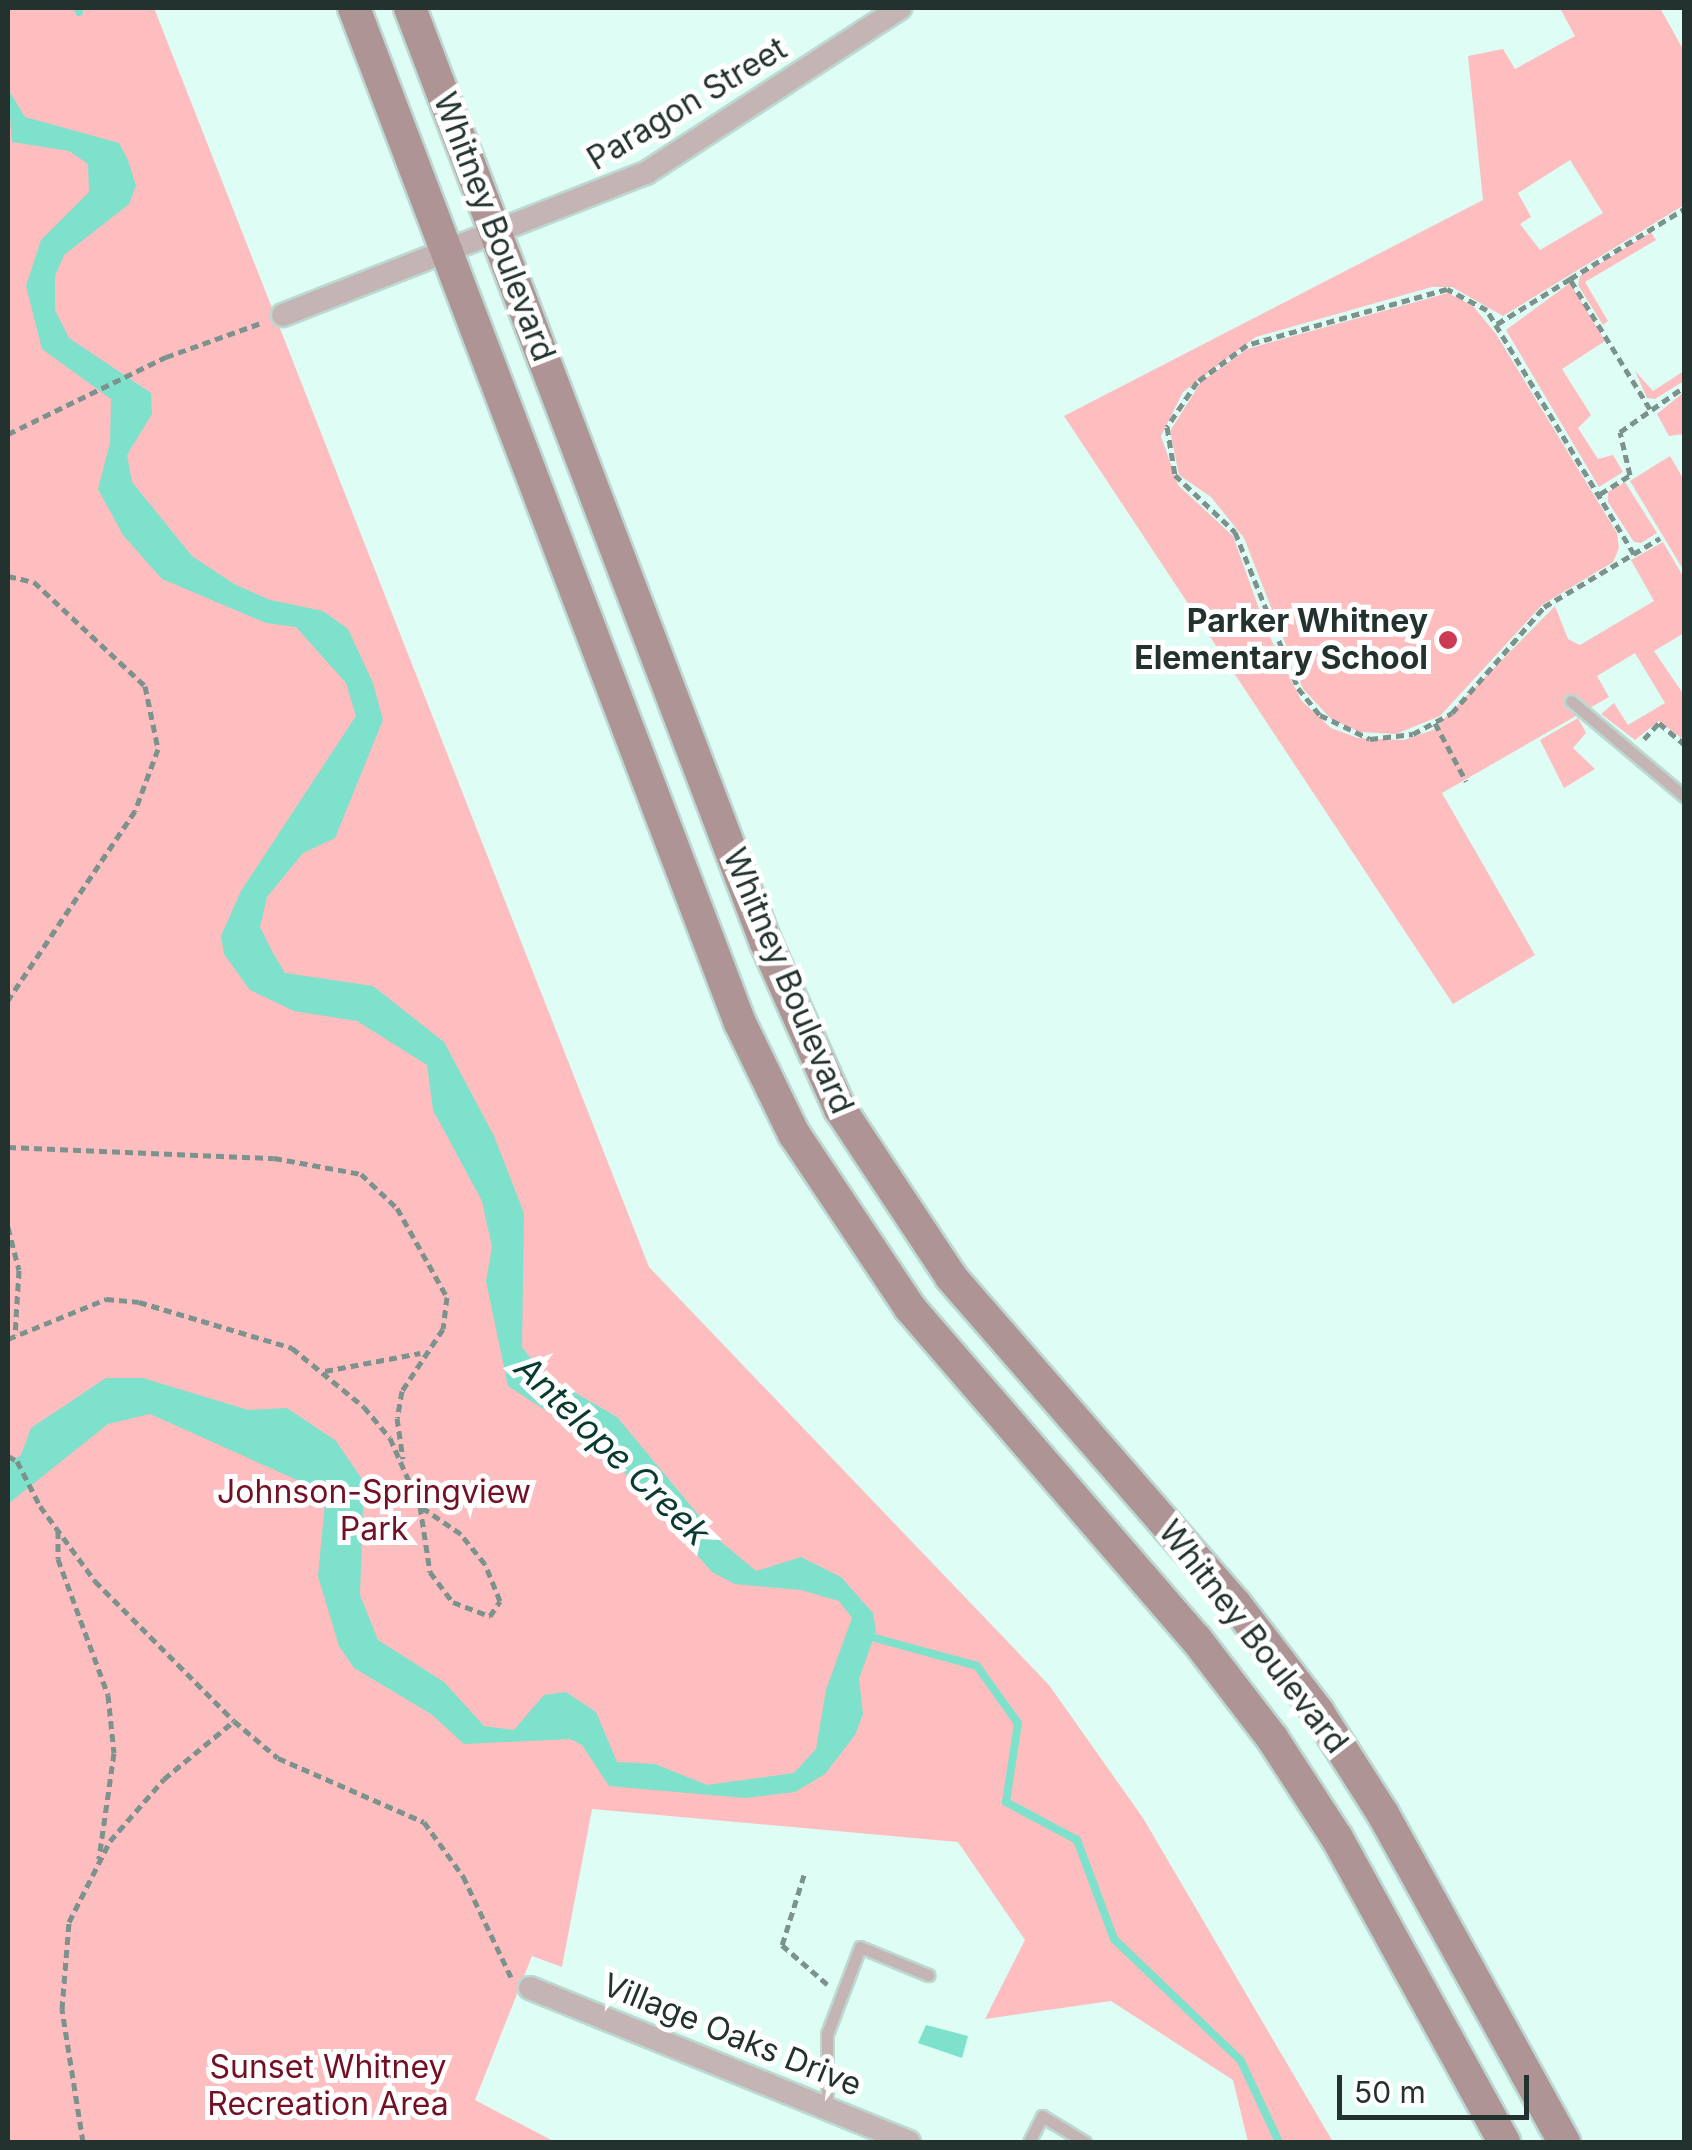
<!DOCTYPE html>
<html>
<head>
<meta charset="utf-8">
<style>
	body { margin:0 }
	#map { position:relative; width:1692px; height:2150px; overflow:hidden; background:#ddfdf5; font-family:Inter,sans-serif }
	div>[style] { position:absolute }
	.green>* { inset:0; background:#febdbf }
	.water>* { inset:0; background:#7de1cb }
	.stream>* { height:8px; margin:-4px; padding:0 4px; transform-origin:4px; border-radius:4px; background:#7de1cb }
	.path>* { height:5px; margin-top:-2.5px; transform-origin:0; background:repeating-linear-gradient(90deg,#7b928d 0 8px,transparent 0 13px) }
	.roads { filter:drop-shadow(2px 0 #bcd8d1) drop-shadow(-2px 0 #bcd8d1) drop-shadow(0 2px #bcd8d1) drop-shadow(0 -2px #bcd8d1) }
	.lane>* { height:11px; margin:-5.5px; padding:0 5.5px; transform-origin:5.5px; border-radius:5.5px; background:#c5b4b4 }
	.street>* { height:22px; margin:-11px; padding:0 11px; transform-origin:11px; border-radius:11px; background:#c5b4b4 }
	.secondary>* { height:32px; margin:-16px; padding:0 16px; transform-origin:16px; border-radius:16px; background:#ae9495 }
	.dots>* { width:28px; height:28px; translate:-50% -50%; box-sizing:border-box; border:5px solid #fff; border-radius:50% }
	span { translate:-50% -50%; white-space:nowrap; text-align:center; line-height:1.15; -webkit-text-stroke:10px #fff; paint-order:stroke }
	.street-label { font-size:32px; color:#23322f }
	.poi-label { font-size:32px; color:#23322f; font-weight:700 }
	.right { translate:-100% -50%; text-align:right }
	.park-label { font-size:32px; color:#731025 }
	.water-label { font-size:35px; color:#093a31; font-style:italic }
	.frame { position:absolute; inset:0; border:10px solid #23322f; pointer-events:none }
	.scale { position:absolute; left:1337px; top:2075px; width:192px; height:45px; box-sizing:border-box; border:5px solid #23322f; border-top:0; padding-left:12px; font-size:30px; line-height:35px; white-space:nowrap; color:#23322f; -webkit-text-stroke:8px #fff; paint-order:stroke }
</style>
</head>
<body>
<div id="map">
	<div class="green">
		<div style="clip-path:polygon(8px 8px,154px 8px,649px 1267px,1049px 1685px,1143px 1818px,1333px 2142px,1248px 2142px,1233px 2080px,1111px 2001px,985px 2019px,1025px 1940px,958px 1842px,592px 1809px,562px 1967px,532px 1956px,475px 2100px,555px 2142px,8px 2142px)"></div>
		<div style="clip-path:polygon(evenodd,1560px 8px,1660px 8px,1684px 51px,1684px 205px,1503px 316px,1452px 287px,1432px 287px,1256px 337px,1183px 392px,1161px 436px,1178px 485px,1233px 536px,1267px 631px,1301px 700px,1331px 728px,1358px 738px,1404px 740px,1433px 730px,1555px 606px,1568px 639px,1580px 645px,1654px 601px,1631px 560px,1663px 542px,1684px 578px,1684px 633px,1654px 651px,1684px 695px,1684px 740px,1659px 721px,1635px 740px,1601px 714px,1614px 703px,1628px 725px,1665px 703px,1635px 653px,1597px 676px,1609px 697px,1442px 793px,1535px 955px,1453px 1004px,1064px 416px,1483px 200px,1468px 56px,1503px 49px,1515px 69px,1575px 36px,1560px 8px,1570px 160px,1603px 213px,1540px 250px,1520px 224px,1531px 217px,1518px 193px,1570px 160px)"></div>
		<div style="clip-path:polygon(1651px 232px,1656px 240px,1585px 282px,1608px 321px,1603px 325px,1578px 285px,1580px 276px)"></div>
		<div style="clip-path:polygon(1570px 283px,1605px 341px,1562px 369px,1591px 415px,1578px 428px,1598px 459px,1613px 455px,1623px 472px,1599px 487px,1506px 330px)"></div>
		<div style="clip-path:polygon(1448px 293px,1473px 306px,1496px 334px,1617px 533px,1619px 548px,1613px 562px,1542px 605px,1440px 716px,1396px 734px,1360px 732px,1331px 719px,1303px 689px,1244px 538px,1211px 497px,1179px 475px,1170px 431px,1201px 382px,1247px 349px)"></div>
		<div style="clip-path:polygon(1635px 371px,1653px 391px,1684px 371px,1684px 381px,1655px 399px,1647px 398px)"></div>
		<div style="clip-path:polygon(1684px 392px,1684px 434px,1669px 436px,1657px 414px)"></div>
		<div style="clip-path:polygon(1670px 456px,1684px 480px,1684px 571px,1630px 481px)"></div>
		<div style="clip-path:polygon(1625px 482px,1657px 533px,1641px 543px,1634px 542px,1608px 502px,1608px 492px)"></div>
		<div style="clip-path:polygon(1578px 718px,1586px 733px,1573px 748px,1595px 769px,1564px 788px,1540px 740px)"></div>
	</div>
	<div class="water">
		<div style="clip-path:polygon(8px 89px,25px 117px,119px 143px,128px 160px,136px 186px,129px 204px,64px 255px,55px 276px,55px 310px,69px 338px,151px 393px,152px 414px,127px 455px,132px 482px,192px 556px,234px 584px,270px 600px,323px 611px,348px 629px,373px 683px,383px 720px,335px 838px,303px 853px,267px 897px,260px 927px,273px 953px,285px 973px,373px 986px,444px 1042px,494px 1136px,524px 1213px,522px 1347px,543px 1374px,617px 1417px,720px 1541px,756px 1571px,801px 1557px,841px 1577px,873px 1613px,876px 1631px,859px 1679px,863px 1714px,855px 1735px,825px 1774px,795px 1792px,745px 1798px,609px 1786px,582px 1745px,570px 1739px,464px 1744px,431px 1714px,354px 1668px,339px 1646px,318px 1576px,326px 1493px,150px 1414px,108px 1424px,8px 1504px,8px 1464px,21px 1455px,31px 1428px,106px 1378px,143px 1378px,248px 1410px,287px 1408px,336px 1441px,364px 1482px,360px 1595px,378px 1640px,444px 1682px,484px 1726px,514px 1730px,544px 1695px,566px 1692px,596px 1712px,617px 1762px,655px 1764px,707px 1785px,794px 1773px,816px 1749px,826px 1690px,852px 1618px,839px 1601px,801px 1590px,735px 1584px,712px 1572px,601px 1446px,508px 1386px,486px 1281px,492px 1247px,482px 1201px,433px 1110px,427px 1065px,357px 1021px,294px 1011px,250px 990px,224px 954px,221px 936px,241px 891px,356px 716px,346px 683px,296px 627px,266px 623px,162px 579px,123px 535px,98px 489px,110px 443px,111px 399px,42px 349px,26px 286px,41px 240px,89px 192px,88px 164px,69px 151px,12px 142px)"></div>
		<div style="clip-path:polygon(926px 2025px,968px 2036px,962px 2058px,918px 2043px)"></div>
	</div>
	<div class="stream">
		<div style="left:78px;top:8px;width:4px;rotate:76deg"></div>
		<div style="left:864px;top:1635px;width:117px;rotate:15.3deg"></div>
		<div style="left:977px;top:1666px;width:70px;rotate:54.3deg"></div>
		<div style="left:1018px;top:1723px;width:80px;rotate:98.6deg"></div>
		<div style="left:1006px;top:1802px;width:81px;rotate:28.2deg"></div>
		<div style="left:1077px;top:1840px;width:106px;rotate:69.5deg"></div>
		<div style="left:1114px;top:1939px;width:176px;rotate:43.8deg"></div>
		<div style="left:1241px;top:2061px;width:89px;rotate:64.9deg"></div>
	</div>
	<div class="path">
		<div style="left:1497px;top:324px;width:86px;rotate:-31.7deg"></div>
		<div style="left:1650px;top:409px;width:153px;rotate:-121.6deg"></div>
		<div style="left:1570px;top:279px;width:134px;rotate:-31.6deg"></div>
		<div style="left:8px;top:434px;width:176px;rotate:-26deg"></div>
		<div style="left:166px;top:357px;width:101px;rotate:-19.7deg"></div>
		<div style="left:1600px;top:494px;width:36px;rotate:-32deg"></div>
		<div style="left:1630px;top:475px;width:44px;rotate:-103.1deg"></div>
		<div style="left:1620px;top:432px;width:78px;rotate:-35.1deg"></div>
		<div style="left:1634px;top:554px;width:285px;rotate:-121.1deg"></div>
		<div style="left:1487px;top:310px;width:45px;rotate:-152.3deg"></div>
		<div style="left:1447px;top:289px;width:208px;rotate:164.4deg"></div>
		<div style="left:1247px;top:345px;width:62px;rotate:143.5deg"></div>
		<div style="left:1197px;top:382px;width:54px;rotate:123.7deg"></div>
		<div style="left:1167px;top:427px;width:49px;rotate:80.5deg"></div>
		<div style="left:1175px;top:475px;width:83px;rotate:43.5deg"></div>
		<div style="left:1235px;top:532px;width:168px;rotate:68deg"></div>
		<div style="left:1298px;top:688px;width:35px;rotate:51deg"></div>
		<div style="left:1320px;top:715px;width:55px;rotate:25.6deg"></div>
		<div style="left:1370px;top:739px;width:43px;rotate:-6.6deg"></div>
		<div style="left:1413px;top:734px;width:44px;rotate:-28.3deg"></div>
		<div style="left:1452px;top:713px;width:140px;rotate:-49deg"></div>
		<div style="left:1544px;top:607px;width:135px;rotate:-30.7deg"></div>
		<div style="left:8px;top:576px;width:27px;rotate:13deg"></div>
		<div style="left:34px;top:582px;width:152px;rotate:43.1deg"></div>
		<div style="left:145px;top:686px;width:64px;rotate:78.3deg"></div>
		<div style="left:158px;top:749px;width:66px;rotate:110.4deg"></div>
		<div style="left:135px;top:811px;width:228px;rotate:123.9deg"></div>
		<div style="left:1435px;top:723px;width:66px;rotate:61.9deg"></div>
		<div style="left:1644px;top:739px;width:22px;rotate:-47deg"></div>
		<div style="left:1659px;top:723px;width:33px;rotate:40deg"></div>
		<div style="left:8px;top:1147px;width:266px;rotate:2.4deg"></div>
		<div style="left:274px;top:1158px;width:88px;rotate:10.4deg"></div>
		<div style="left:361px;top:1174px;width:50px;rotate:43.4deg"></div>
		<div style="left:397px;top:1208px;width:102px;rotate:60.7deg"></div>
		<div style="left:447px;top:1297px;width:32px;rotate:97deg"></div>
		<div style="left:443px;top:1329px;width:74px;rotate:123.5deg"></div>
		<div style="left:402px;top:1391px;width:27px;rotate:100deg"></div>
		<div style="left:397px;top:1418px;width:41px;rotate:81.7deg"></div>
		<div style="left:8px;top:1227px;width:44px;rotate:75.7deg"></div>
		<div style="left:19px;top:1270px;width:65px;rotate:93.5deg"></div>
		<div style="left:8px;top:1339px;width:106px;rotate:-22.2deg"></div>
		<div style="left:106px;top:1299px;width:33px;rotate:5deg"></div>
		<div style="left:139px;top:1302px;width:160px;rotate:16.7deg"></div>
		<div style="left:292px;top:1348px;width:93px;rotate:39.3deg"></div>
		<div style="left:364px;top:1407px;width:40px;rotate:50deg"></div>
		<div style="left:390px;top:1438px;width:74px;rotate:66.2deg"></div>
		<div style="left:420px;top:1506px;width:67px;rotate:81.4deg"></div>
		<div style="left:430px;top:1572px;width:38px;rotate:53deg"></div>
		<div style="left:453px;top:1602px;width:40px;rotate:21deg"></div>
		<div style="left:490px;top:1616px;width:18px;rotate:-56deg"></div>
		<div style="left:500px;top:1601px;width:40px;rotate:-112deg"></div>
		<div style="left:485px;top:1564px;width:38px;rotate:-129deg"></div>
		<div style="left:461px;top:1534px;width:50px;rotate:-145.7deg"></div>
		<div style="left:325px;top:1371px;width:97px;rotate:-10.7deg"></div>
		<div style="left:8px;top:1456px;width:10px;rotate:29deg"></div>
		<div style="left:17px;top:1461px;width:51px;rotate:62.9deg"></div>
		<div style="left:40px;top:1506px;width:93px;rotate:53.7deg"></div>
		<div style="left:95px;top:1581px;width:197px;rotate:45.2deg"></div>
		<div style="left:234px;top:1721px;width:57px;rotate:40.1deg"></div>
		<div style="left:278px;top:1758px;width:159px;rotate:23.7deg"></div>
		<div style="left:424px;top:1822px;width:67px;rotate:54.2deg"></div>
		<div style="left:463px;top:1876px;width:112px;rotate:64.6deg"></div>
		<div style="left:58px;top:1531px;width:28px;rotate:90deg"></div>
		<div style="left:58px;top:1559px;width:145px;rotate:69.8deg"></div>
		<div style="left:108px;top:1695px;width:58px;rotate:84.1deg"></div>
		<div style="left:114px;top:1753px;width:107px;rotate:98.1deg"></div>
		<div style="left:804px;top:1875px;width:73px;rotate:107.4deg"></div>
		<div style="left:782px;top:1945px;width:60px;rotate:40.9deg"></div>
		<div style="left:83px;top:2142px;width:135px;rotate:-99deg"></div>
		<div style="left:62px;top:2009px;width:87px;rotate:-85.4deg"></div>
		<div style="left:69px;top:1922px;width:91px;rotate:-63.2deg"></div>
		<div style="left:110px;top:1841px;width:82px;rotate:-48.9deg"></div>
		<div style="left:164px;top:1779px;width:91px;rotate:-39.6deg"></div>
	</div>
	<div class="roads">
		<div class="lane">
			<div style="left:1571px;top:701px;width:148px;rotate:40.1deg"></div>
			<div style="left:827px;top:2108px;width:74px;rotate:-90deg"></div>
			<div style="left:827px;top:2034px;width:93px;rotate:-69.2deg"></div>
			<div style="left:860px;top:1947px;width:74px;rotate:22.4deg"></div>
			<div style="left:1029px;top:2142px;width:29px;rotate:-63deg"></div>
			<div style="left:1042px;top:2116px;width:50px;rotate:31.2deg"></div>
		</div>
		<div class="street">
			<div style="left:283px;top:315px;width:390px;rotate:-21.4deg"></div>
			<div style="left:646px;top:173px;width:303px;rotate:-33deg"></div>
			<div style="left:530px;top:1988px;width:409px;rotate:22.1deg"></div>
		</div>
		<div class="secondary">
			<div style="left:354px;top:8px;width:1086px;rotate:69.18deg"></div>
			<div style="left:740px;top:1023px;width:123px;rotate:64.1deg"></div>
			<div style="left:794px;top:1134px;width:209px;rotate:56.3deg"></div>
			<div style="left:910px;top:1308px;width:437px;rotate:49.2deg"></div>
			<div style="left:1196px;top:1639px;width:125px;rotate:52.5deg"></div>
			<div style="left:1272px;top:1738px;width:119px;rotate:57deg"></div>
			<div style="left:1337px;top:1838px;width:347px;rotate:61.2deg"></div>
			<div style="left:410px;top:8px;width:1000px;rotate:69.16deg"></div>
			<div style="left:766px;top:943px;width:182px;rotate:66deg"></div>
			<div style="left:840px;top:1109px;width:201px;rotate:56.5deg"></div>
			<div style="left:951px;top:1277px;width:435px;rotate:49deg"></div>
			<div style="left:1236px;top:1605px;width:135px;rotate:52.5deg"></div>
			<div style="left:1318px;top:1712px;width:121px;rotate:57.5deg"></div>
			<div style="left:1383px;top:1814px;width:375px;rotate:61.1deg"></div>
		</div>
	</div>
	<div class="dots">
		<div style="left:1448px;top:640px;background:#cc3b52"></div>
	</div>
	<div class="street-label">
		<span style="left:687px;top:104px;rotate:-31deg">Paragon Street</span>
		<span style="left:494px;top:227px;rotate:69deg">Whitney Boulevard</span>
		<span style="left:788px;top:981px;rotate:67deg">Whitney Boulevard</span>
		<span style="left:1253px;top:1637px;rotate:52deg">Whitney Boulevard</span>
		<span style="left:732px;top:2035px;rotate:22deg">Village Oaks Drive</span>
	</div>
	<div class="poi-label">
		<span class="right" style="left:1428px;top:640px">Parker Whitney<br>Elementary School</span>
	</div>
	<div class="park-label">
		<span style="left:374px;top:1511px">Johnson-Springview<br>Park</span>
		<span style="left:328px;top:2086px">Sunset Whitney<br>Recreation Area</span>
	</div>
	<div class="water-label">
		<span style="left:613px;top:1450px;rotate:44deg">Antelope Creek</span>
	</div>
	<div class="frame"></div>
	<div class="scale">50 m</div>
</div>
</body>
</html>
